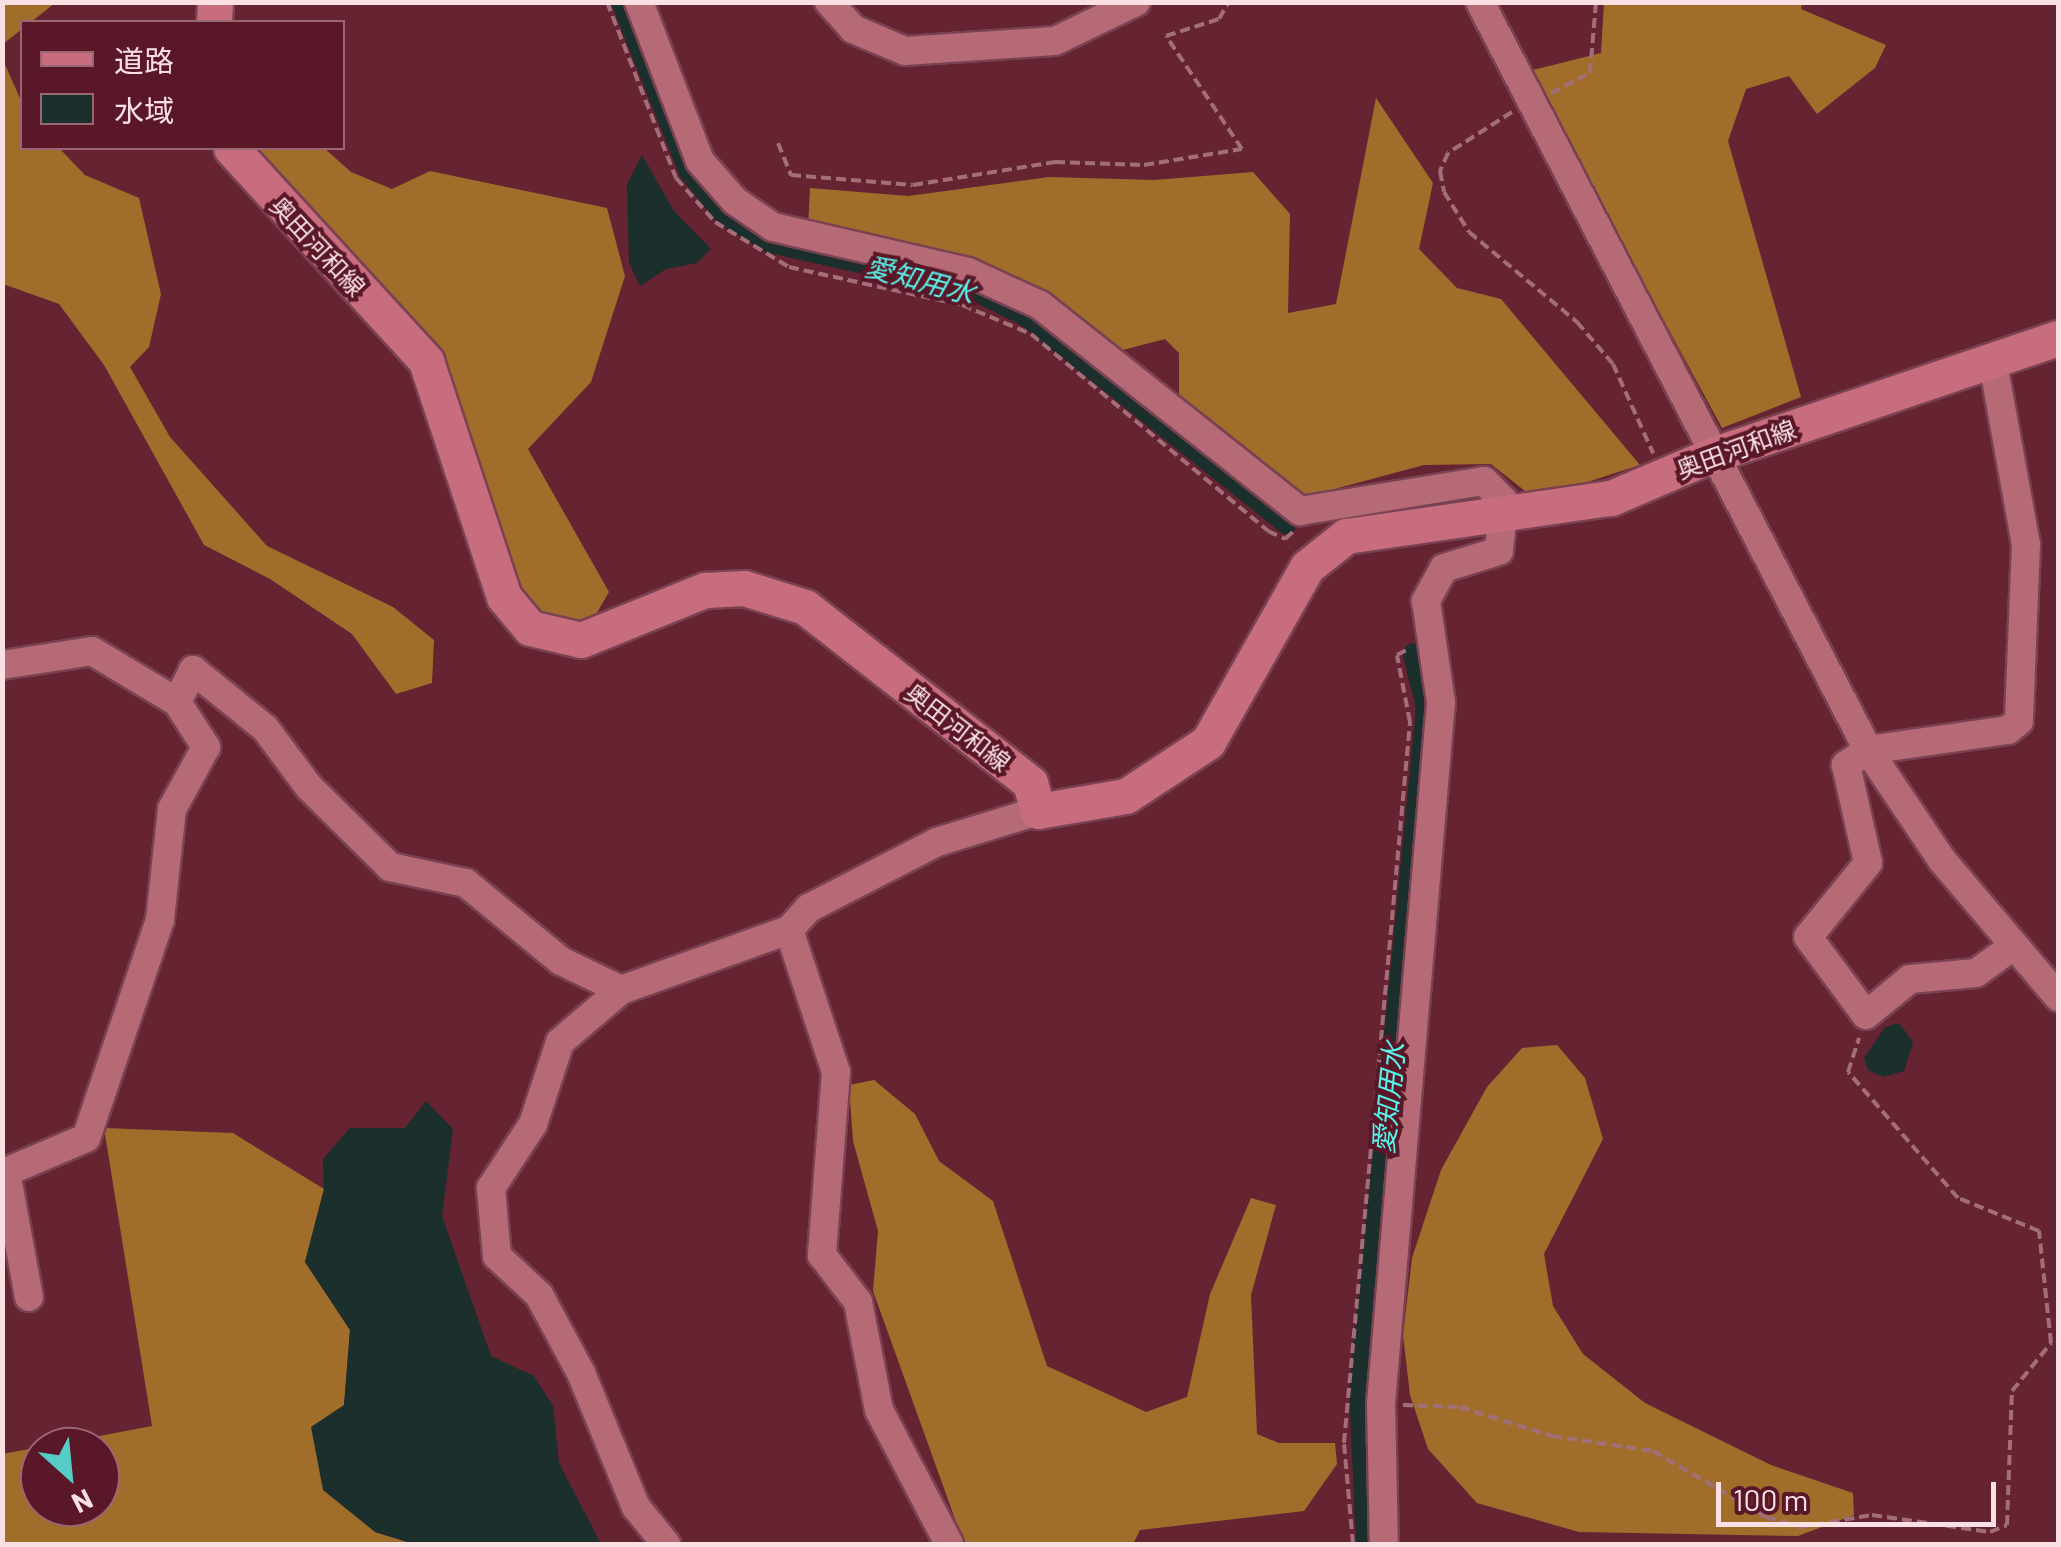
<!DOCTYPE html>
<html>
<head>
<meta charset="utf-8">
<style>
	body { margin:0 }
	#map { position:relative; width:2061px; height:1547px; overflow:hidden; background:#662332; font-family:Barlow,"Noto Sans JP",sans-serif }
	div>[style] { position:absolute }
	.forest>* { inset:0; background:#a16d2b }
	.water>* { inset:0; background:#1b2f2d }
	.canal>* { height:20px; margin:-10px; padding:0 10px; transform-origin:10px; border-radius:10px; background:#1b2f2d }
	.path>* { height:4px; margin-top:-2px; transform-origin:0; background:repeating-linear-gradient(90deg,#a26f79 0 10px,transparent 0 15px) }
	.roads { filter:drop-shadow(2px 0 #794252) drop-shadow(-2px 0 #794252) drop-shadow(0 2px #794252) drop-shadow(0 -2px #794252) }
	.minor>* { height:28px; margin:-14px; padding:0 14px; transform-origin:14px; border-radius:14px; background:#b56a76 }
	.major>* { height:35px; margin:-17.5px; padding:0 17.5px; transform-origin:17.5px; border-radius:17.5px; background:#c86d7d }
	span { translate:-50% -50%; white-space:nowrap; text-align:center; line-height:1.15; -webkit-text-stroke:8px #591728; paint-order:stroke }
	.street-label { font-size:25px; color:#fae0e3 }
	.water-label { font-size:28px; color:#58f2e9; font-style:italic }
	.frame { position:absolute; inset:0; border:5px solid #fae0e3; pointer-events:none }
	.legend { position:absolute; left:20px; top:20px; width:325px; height:130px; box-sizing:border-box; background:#591728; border:2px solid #996773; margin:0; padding:12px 18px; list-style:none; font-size:30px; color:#fae0e3 }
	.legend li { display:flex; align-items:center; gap:20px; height:50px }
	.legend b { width:50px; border:2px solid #996773 }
	.north { position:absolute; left:20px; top:1427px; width:100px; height:100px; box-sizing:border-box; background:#591728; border:2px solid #996773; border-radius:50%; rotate:153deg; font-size:28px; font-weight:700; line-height:40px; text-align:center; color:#fae0e3 }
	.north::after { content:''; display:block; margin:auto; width:35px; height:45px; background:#55cdc6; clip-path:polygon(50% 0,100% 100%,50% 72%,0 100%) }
	.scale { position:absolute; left:1716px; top:1482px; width:280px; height:45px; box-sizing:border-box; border:5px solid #fae0e3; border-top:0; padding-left:12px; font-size:30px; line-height:35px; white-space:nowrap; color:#fae0e3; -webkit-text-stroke:8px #591728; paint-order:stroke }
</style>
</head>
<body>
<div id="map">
	<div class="forest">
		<div style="clip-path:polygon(3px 2px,55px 2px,55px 3px,3px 44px)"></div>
		<div style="clip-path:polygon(1604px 3px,1802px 3px,1801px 9px,1886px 45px,1875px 68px,1817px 114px,1789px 76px,1746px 89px,1728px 141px,1801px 397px,1722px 428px,1529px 71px,1601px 53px)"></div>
		<div style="clip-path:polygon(3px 60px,22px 103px,22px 148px,59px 148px,85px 175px,139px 198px,161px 294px,149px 347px,130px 367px,170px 437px,267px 546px,393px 607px,434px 640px,432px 683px,396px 694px,352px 634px,270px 579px,204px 545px,104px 365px,59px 304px,3px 284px)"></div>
		<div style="clip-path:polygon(1376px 98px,1433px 183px,1419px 249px,1457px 288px,1501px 299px,1640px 465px,1535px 499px,1491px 464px,1424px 465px,1301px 498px,1179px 400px,1179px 353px,1165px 339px,1123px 350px,1043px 297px,808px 228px,810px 188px,908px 196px,1049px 177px,1154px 180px,1253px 172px,1290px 214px,1288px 313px,1336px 304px)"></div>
		<div style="clip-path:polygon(240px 148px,324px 148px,351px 172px,392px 189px,430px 171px,607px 208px,625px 276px,591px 382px,528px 449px,609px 592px,588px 628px,543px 621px,510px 588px,435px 359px)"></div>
		<div style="clip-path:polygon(1557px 1045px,1585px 1078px,1603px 1139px,1544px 1254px,1553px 1306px,1583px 1354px,1645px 1403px,1771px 1465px,1853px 1493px,1854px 1515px,1798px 1536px,1579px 1532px,1477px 1503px,1428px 1449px,1410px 1395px,1403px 1335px,1412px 1258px,1441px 1170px,1487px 1087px,1522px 1048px)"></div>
		<div style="clip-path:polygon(874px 1080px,915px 1114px,939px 1161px,993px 1201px,1047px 1366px,1146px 1412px,1187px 1397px,1210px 1294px,1251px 1198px,1276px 1205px,1251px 1295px,1257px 1434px,1279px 1443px,1335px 1443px,1337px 1464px,1304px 1511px,1140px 1530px,1133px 1544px,964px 1544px,873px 1291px,878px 1231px,853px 1141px,849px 1085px)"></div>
		<div style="clip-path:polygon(104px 1128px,233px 1133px,324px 1189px,305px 1262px,350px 1330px,344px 1406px,375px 1532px,414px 1544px,3px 1544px,2px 1454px,40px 1447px,40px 1507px,100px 1507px,100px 1447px,41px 1447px,152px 1426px)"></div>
	</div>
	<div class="water">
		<div style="clip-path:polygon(642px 155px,674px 211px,711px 249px,697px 263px,666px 269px,640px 286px,629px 263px,627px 184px)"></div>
		<div style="clip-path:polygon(1899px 1023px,1913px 1042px,1904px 1071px,1883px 1077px,1868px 1070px,1864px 1058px,1885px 1027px)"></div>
		<div style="clip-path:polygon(426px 1101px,453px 1129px,442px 1216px,491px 1356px,534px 1376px,553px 1406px,559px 1463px,601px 1544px,414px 1544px,375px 1532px,323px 1490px,311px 1427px,344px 1405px,350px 1330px,305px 1262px,324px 1189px,323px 1159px,350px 1128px,405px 1128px)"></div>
	</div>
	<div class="canal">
		<div style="left:621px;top:2px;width:183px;rotate:68.2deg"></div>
		<div style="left:689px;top:172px;width:55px;rotate:50.9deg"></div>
		<div style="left:724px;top:215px;width:54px;rotate:31.3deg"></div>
		<div style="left:770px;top:243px;width:202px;rotate:12.6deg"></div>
		<div style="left:967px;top:287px;width:67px;rotate:26.6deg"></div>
		<div style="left:1027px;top:317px;width:332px;rotate:38.6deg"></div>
		<div style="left:1366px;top:1544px;width:153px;rotate:-92.6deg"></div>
		<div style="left:1359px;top:1391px;width:686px;rotate:-84.4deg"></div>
		<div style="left:1426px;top:708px;width:56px;rotate:-103.5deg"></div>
	</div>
	<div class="path">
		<div style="left:607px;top:2px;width:189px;rotate:68.6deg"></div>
		<div style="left:676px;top:178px;width:59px;rotate:48.4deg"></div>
		<div style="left:715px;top:222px;width:87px;rotate:31.3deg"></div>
		<div style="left:789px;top:267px;width:177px;rotate:12.4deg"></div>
		<div style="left:962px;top:305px;width:75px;rotate:22.8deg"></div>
		<div style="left:1031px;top:334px;width:308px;rotate:39.7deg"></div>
		<div style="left:1268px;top:531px;width:19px;rotate:25deg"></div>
		<div style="left:1285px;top:539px;width:12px;rotate:-42deg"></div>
		<div style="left:1551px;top:93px;width:44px;rotate:-27.1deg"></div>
		<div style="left:1590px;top:73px;width:71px;rotate:-85.2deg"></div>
		<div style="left:1512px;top:112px;width:76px;rotate:147.4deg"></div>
		<div style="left:1448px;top:153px;width:20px;rotate:114deg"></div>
		<div style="left:1440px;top:171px;width:21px;rotate:79deg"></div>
		<div style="left:1444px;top:192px;width:47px;rotate:58deg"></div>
		<div style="left:1469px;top:232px;width:141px;rotate:39.8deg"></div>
		<div style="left:1577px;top:322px;width:55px;rotate:49.4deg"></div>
		<div style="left:1613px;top:364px;width:98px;rotate:65.8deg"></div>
		<div style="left:778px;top:143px;width:35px;rotate:68deg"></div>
		<div style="left:791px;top:175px;width:122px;rotate:4.7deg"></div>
		<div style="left:913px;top:185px;width:144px;rotate:-9.2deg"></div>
		<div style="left:1055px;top:162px;width:89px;rotate:1.9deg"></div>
		<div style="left:1144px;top:165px;width:99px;rotate:-9.3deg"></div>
		<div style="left:1242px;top:149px;width:136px;rotate:-123.9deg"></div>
		<div style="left:1166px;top:36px;width:56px;rotate:-17.8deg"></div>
		<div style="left:1219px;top:19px;width:20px;rotate:-60deg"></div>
		<div style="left:1403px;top:1405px;width:57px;rotate:2deg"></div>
		<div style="left:1460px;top:1407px;width:96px;rotate:17.5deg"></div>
		<div style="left:1552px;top:1436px;width:102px;rotate:8.4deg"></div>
		<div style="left:1653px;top:1451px;width:131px;rotate:30.3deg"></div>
		<div style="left:1766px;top:1517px;width:35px;rotate:16deg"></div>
		<div style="left:1800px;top:1527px;width:73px;rotate:-9.5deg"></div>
		<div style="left:1872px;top:1515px;width:119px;rotate:8.2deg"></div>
		<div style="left:1990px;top:1532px;width:18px;rotate:-22deg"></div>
		<div style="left:2007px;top:1525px;width:134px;rotate:-87.9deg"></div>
		<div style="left:2012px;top:1391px;width:62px;rotate:-50.9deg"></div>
		<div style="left:2051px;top:1343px;width:113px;rotate:-96.1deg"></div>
		<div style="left:2039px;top:1231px;width:87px;rotate:-157.8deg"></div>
		<div style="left:1958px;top:1198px;width:167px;rotate:-131.1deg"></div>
		<div style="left:1848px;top:1072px;width:36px;rotate:-72deg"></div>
		<div style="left:1353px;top:1544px;width:101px;rotate:-95.1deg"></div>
		<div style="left:1344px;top:1443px;width:724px;rotate:-84.77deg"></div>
		<div style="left:1410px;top:722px;width:68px;rotate:-101deg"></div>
		<div style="left:1397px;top:655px;width:15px;rotate:-28deg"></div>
	</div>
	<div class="roads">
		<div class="minor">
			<div style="left:639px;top:2px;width:170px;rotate:69deg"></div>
			<div style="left:700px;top:161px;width:53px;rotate:48.8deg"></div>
			<div style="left:735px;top:201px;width:46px;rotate:34.4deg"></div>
			<div style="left:773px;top:227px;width:200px;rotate:13deg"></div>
			<div style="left:968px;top:272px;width:79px;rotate:24.6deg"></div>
			<div style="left:1040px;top:305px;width:332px;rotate:38.4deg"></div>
			<div style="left:1300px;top:511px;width:186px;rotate:-9.3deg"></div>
			<div style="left:1484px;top:481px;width:28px;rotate:45deg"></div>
			<div style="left:1504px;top:501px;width:50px;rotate:95.7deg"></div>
			<div style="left:1499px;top:551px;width:58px;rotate:162.8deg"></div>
			<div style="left:1444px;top:568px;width:38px;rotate:119deg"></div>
			<div style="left:1426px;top:601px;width:102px;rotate:81.6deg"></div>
			<div style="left:1441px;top:702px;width:705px;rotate:94.89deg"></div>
			<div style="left:1381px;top:1404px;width:140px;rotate:88.8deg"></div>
			<div style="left:829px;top:2px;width:36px;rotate:48deg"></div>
			<div style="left:853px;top:29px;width:56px;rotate:22.9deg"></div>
			<div style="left:905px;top:51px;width:150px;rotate:-3.8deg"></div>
			<div style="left:1055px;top:41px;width:90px;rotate:-25.7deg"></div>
			<div style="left:1480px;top:2px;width:843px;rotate:62.58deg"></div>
			<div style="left:1868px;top:750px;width:133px;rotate:56.1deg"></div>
			<div style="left:1942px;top:860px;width:180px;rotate:49.7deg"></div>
			<div style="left:1993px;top:363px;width:184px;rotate:79.7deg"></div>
			<div style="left:2026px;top:544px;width:177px;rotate:92.3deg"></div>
			<div style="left:2019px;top:721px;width:14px;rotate:141deg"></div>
			<div style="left:2008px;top:730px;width:141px;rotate:171.9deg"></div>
			<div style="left:1868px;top:750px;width:27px;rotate:146deg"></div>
			<div style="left:1846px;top:765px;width:100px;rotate:77.3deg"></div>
			<div style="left:1868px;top:863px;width:95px;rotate:129deg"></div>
			<div style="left:1808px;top:937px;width:97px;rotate:53.4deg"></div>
			<div style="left:1866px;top:1015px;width:57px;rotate:-39.3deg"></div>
			<div style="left:1910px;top:979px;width:66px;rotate:-5.2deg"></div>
			<div style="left:1976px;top:973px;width:44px;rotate:-35.8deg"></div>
			<div style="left:2px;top:665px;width:91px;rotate:-8.8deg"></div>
			<div style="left:92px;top:651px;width:99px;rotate:31deg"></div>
			<div style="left:177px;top:702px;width:54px;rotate:57.2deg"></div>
			<div style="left:206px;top:747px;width:71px;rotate:118.7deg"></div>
			<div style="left:172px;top:809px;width:112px;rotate:96.2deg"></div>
			<div style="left:160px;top:920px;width:230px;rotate:108.7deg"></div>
			<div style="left:86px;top:1138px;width:87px;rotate:157deg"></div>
			<div style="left:6px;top:1172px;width:127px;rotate:79.6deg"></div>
			<div style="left:177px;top:702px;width:36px;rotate:-63deg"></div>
			<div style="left:193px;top:670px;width:92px;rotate:38.9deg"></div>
			<div style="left:265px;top:728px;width:74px;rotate:53.3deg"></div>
			<div style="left:309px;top:787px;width:114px;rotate:44.6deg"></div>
			<div style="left:390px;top:867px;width:78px;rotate:11.9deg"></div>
			<div style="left:466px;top:883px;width:123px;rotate:39.4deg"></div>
			<div style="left:561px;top:961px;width:67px;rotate:25.8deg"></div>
			<div style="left:621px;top:990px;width:178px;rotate:-19.7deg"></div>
			<div style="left:789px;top:930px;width:30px;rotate:-48deg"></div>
			<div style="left:809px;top:908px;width:144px;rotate:-27.3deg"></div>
			<div style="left:937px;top:842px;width:106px;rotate:-17.1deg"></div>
			<div style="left:789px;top:930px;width:150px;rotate:71.7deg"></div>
			<div style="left:836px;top:1072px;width:184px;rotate:94.4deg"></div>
			<div style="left:822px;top:1255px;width:59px;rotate:52.5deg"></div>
			<div style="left:858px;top:1302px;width:110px;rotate:79deg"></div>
			<div style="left:879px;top:1410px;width:151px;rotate:62.4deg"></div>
			<div style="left:621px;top:990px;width:80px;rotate:139.6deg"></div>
			<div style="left:560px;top:1042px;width:86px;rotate:108.2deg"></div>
			<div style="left:533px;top:1124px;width:77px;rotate:123.3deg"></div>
			<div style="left:491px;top:1188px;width:68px;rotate:85deg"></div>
			<div style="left:497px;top:1256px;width:57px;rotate:42.9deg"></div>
			<div style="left:539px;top:1295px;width:89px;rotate:61.7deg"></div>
			<div style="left:581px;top:1373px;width:145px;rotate:67.7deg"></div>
			<div style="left:636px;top:1507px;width:48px;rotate:51deg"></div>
		</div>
		<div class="major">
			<div style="left:214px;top:22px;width:20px;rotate:-87deg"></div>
			<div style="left:231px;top:148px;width:289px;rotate:47.5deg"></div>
			<div style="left:426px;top:361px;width:249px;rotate:71.7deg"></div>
			<div style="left:504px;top:597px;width:40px;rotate:50deg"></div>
			<div style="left:530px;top:628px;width:52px;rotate:13.2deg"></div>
			<div style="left:581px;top:640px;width:134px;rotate:-22deg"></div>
			<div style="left:705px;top:590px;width:39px;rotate:-3deg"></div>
			<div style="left:744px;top:588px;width:64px;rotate:17.3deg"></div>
			<div style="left:805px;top:607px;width:286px;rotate:38deg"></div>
			<div style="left:1030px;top:783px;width:29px;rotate:74deg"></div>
			<div style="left:1038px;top:811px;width:89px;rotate:-9.7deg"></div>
			<div style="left:1126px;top:796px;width:98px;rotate:-33.4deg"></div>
			<div style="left:1208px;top:742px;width:201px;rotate:-60.5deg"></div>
			<div style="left:1307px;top:567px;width:50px;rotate:-38.5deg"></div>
			<div style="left:1346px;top:536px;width:268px;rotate:-8.2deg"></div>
			<div style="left:1611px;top:498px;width:110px;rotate:-23.1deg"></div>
			<div style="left:1712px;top:455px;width:365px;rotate:-18.7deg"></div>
		</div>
	</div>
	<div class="street-label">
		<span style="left:318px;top:246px;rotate:47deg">奥田河和線</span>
		<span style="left:1736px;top:449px;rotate:-20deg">奥田河和線</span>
		<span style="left:958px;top:727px;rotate:38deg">奥田河和線</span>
	</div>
	<div class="water-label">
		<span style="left:920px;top:279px;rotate:15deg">愛知用水</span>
		<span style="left:1388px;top:1098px;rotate:-84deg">愛知用水</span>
	</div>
	<div class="frame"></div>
	<ul class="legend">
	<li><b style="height:12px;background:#c86d7d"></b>道路</li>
	<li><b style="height:28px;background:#1b2f2d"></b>水域</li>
	</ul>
	<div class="north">N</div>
	<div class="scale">100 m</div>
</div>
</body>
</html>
